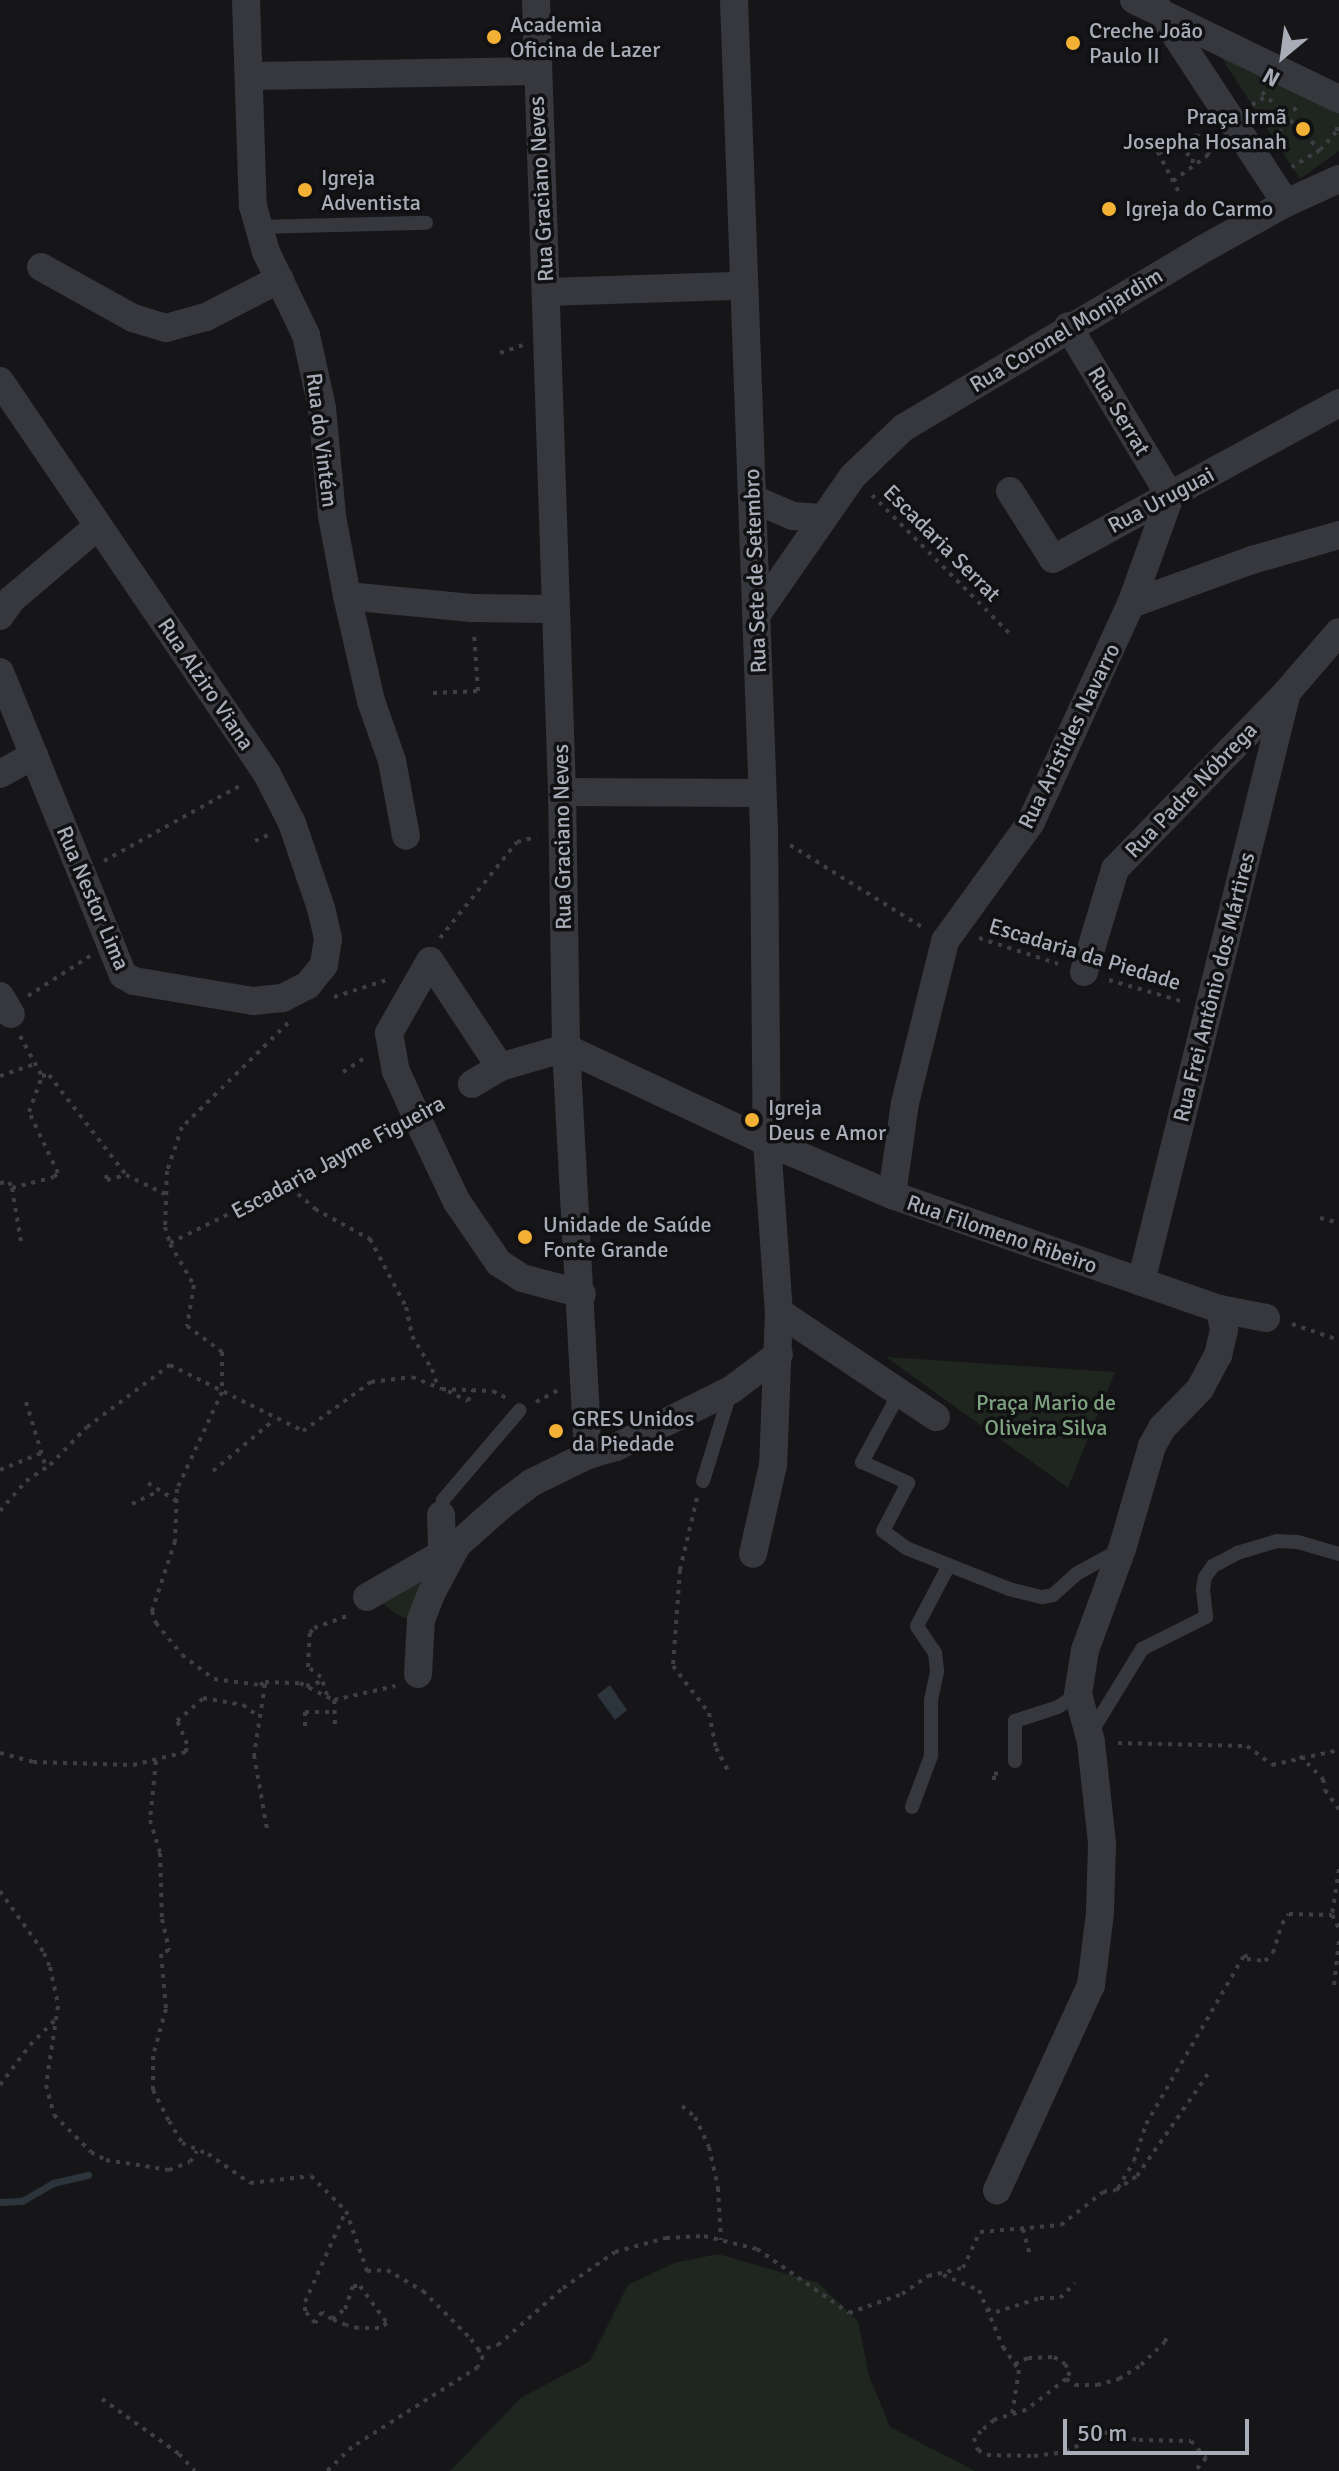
<!DOCTYPE html>
<html>
<head>
<meta charset="utf-8">
<style>
	body { margin:0 }
	#map { position:relative; width:1339px; height:2471px; overflow:hidden; background:#161618; font-family:Signika,sans-serif }
	div>[style] { position:absolute }
	.green>* { inset:0; background:#1e261f }
	.water>* { inset:0; background:#2c353c }
	.stream>* { height:7px; margin:-3.5px; padding:0 3.5px; transform-origin:3.5px; border-radius:3.5px; background:#2c353c }
	.path>* { height:4px; margin-top:-2px; transform-origin:0; background:repeating-linear-gradient(90deg,#3d3f44 0 4px,transparent 0 10px) }
	.lane>* { height:14px; margin:-7px; padding:0 7px; transform-origin:7px; border-radius:7px; background:#37383d }
	.street>* { height:28px; margin:-14px; padding:0 14px; transform-origin:14px; border-radius:14px; background:#37383d }
	.dots>* { width:22px; height:22px; translate:-50% -50%; box-sizing:border-box; border:4px solid #111113; border-radius:50% }
	span { translate:-50% -50%; white-space:nowrap; text-align:center; line-height:1.15; -webkit-text-stroke:7px #111113; paint-order:stroke }
	.poi-label { font-size:22px; color:#a8adb8 }
	.left { translate:0 -50%; text-align:left }
	.right { translate:-100% -50%; text-align:right }
	.street-label { font-size:22px; color:#a8adb8 }
	.park-label { font-size:22px; color:#7fa381 }
	.north { position:absolute; left:1243px; top:16px; width:80px; height:80px; -webkit-text-stroke:6px #111113; paint-order:stroke; rotate:209deg; font-size:22px; font-weight:700; line-height:32px; text-align:center; color:#a8adb8 }
	.north::after { content:''; display:block; margin:auto; width:28px; height:36px; background:#a8adb8; clip-path:polygon(50% 0,100% 100%,50% 72%,0 100%) }
	.scale { position:absolute; left:1063px; top:2419px; width:186px; height:36px; box-sizing:border-box; border:4px solid #a8adb8; border-top:0; padding-left:10px; font-size:24px; line-height:28px; white-space:nowrap; color:#a8adb8; -webkit-text-stroke:6px #111113; paint-order:stroke }
</style>
</head>
<body>
<div id="map">
	<div class="green">
		<div style="clip-path:polygon(1221px 57px,1339px 108px,1339px 151px,1300px 179px)"></div>
		<div style="clip-path:polygon(886px 1357px,1115px 1372px,1068px 1488px)"></div>
		<div style="clip-path:polygon(428px 1571px,412px 1621px,396px 1614px,376px 1598px)"></div>
		<div style="clip-path:polygon(718px 2254px,818px 2283px,858px 2321px,869px 2376px,890px 2427px,975px 2471px,450px 2471px,521px 2398px,590px 2361px,628px 2285px,674px 2263px)"></div>
	</div>
	<div class="water">
		<div style="clip-path:polygon(610px 1685px,627px 1710px,615px 1720px,597px 1695px)"></div>
	</div>
	<div class="stream">
		<div style="left:0;top:2202px;width:22px;rotate:-3deg"></div>
		<div style="left:22px;top:2201px;width:36px;rotate:-30deg"></div>
		<div style="left:53px;top:2183px;width:36px;rotate:-13deg"></div>
	</div>
	<div class="path">
		<div style="left:1262px;top:92px;width:82px;rotate:45deg"></div>
		<div style="left:1320px;top:150px;width:33px;rotate:149deg"></div>
		<div style="left:1252px;top:105px;width:19px;rotate:-32deg"></div>
		<div style="left:1153px;top:143px;width:60px;rotate:62.2deg"></div>
		<div style="left:1275px;top:143px;width:12px;rotate:-59deg"></div>
		<div style="left:1281px;top:133px;width:12px;rotate:-110deg"></div>
		<div style="left:1277px;top:122px;width:24px;rotate:-36deg"></div>
		<div style="left:1179px;top:146px;width:19px;rotate:43deg"></div>
		<div style="left:1193px;top:159px;width:8px;rotate:97deg"></div>
		<div style="left:1320px;top:150px;width:25px;rotate:-48deg"></div>
		<div style="left:1337px;top:131px;width:9px;rotate:-90deg"></div>
		<div style="left:1159px;top:153px;width:41px;rotate:-25.9deg"></div>
		<div style="left:1196px;top:135px;width:22px;rotate:22deg"></div>
		<div style="left:1173px;top:181px;width:44px;rotate:-36.6deg"></div>
		<div style="left:1208px;top:155px;width:14px;rotate:-78deg"></div>
		<div style="left:500px;top:353px;width:24px;rotate:-19deg"></div>
		<div style="left:872px;top:495px;width:194px;rotate:45.2deg"></div>
		<div style="left:433px;top:693px;width:45px;rotate:-2.5deg"></div>
		<div style="left:478px;top:691px;width:57px;rotate:-94deg"></div>
		<div style="left:255px;top:841px;width:14px;rotate:-25deg"></div>
		<div style="left:790px;top:845px;width:159px;rotate:31.9deg"></div>
		<div style="left:104px;top:861px;width:159px;rotate:-29deg"></div>
		<div style="left:440px;top:938px;width:123px;rotate:-51.3deg"></div>
		<div style="left:517px;top:842px;width:20px;rotate:-15deg"></div>
		<div style="left:979px;top:938px;width:83px;rotate:18.2deg"></div>
		<div style="left:1109px;top:980px;width:78px;rotate:16.3deg"></div>
		<div style="left:28px;top:996px;width:74px;rotate:-32.8deg"></div>
		<div style="left:334px;top:997px;width:59px;rotate:-17.8deg"></div>
		<div style="left:288px;top:1023px;width:148px;rotate:135.5deg"></div>
		<div style="left:182px;top:1127px;width:46px;rotate:108.8deg"></div>
		<div style="left:167px;top:1171px;width:56px;rotate:92deg"></div>
		<div style="left:165px;top:1227px;width:17px;rotate:73deg"></div>
		<div style="left:170px;top:1243px;width:251px;rotate:-26.3deg"></div>
		<div style="left:20px;top:1036px;width:46px;rotate:61.2deg"></div>
		<div style="left:42px;top:1076px;width:7px;rotate:-8deg"></div>
		<div style="left:49px;top:1075px;width:126px;rotate:52.4deg"></div>
		<div style="left:126px;top:1175px;width:43px;rotate:26deg"></div>
		<div style="left:343px;top:1072px;width:27px;rotate:-33deg"></div>
		<div style="left:0;top:1076px;width:37px;rotate:-19deg"></div>
		<div style="left:106px;top:1175px;width:5px;rotate:79deg"></div>
		<div style="left:107px;top:1180px;width:20px;rotate:-15deg"></div>
		<div style="left:0;top:1183px;width:9px;rotate:-6deg"></div>
		<div style="left:9px;top:1182px;width:7px;rotate:63deg"></div>
		<div style="left:12px;top:1188px;width:55px;rotate:80.5deg"></div>
		<div style="left:293px;top:1185px;width:10px;rotate:61deg"></div>
		<div style="left:298px;top:1194px;width:23px;rotate:41deg"></div>
		<div style="left:315px;top:1209px;width:63px;rotate:28.6deg"></div>
		<div style="left:370px;top:1239px;width:77px;rotate:62.1deg"></div>
		<div style="left:406px;top:1307px;width:30px;rotate:78deg"></div>
		<div style="left:412px;top:1336px;width:39px;rotate:59deg"></div>
		<div style="left:432px;top:1369px;width:19px;rotate:72deg"></div>
		<div style="left:12px;top:1188px;width:43px;rotate:-14.7deg"></div>
		<div style="left:54px;top:1177px;width:6px;rotate:-45deg"></div>
		<div style="left:58px;top:1173px;width:68px;rotate:-115.4deg"></div>
		<div style="left:29px;top:1112px;width:38px;rotate:-70deg"></div>
		<div style="left:1320px;top:1218px;width:20px;rotate:15deg"></div>
		<div style="left:170px;top:1244px;width:48px;rotate:59.7deg"></div>
		<div style="left:194px;top:1285px;width:42px;rotate:99.7deg"></div>
		<div style="left:187px;top:1326px;width:44px;rotate:36.6deg"></div>
		<div style="left:222px;top:1352px;width:40px;rotate:90deg"></div>
		<div style="left:222px;top:1392px;width:107px;rotate:114.9deg"></div>
		<div style="left:177px;top:1489px;width:52px;rotate:92.2deg"></div>
		<div style="left:175px;top:1541px;width:74px;rotate:108.2deg"></div>
		<div style="left:152px;top:1611px;width:13px;rotate:72deg"></div>
		<div style="left:156px;top:1623px;width:41px;rotate:50.9deg"></div>
		<div style="left:182px;top:1655px;width:40px;rotate:37deg"></div>
		<div style="left:214px;top:1679px;width:46px;rotate:7.4deg"></div>
		<div style="left:260px;top:1685px;width:6px;rotate:-31deg"></div>
		<div style="left:265px;top:1682px;width:35px;rotate:2deg"></div>
		<div style="left:300px;top:1683px;width:38px;rotate:27deg"></div>
		<div style="left:1292px;top:1324px;width:50px;rotate:18.8deg"></div>
		<div style="left:448px;top:1391px;width:22px;rotate:27deg"></div>
		<div style="left:468px;top:1401px;width:12px;rotate:-66deg"></div>
		<div style="left:26px;top:1402px;width:69px;rotate:73.1deg"></div>
		<div style="left:536px;top:1402px;width:27px;rotate:-28deg"></div>
		<div style="left:0;top:1470px;width:48px;rotate:-22.2deg"></div>
		<div style="left:213px;top:1471px;width:80px;rotate:-39.9deg"></div>
		<div style="left:148px;top:1483px;width:34px;rotate:32deg"></div>
		<div style="left:697px;top:1498px;width:74px;rotate:103.3deg"></div>
		<div style="left:680px;top:1570px;width:96px;rotate:94.2deg"></div>
		<div style="left:673px;top:1666px;width:59px;rotate:52.5deg"></div>
		<div style="left:709px;top:1713px;width:36px;rotate:79deg"></div>
		<div style="left:716px;top:1748px;width:26px;rotate:62deg"></div>
		<div style="left:132px;top:1504px;width:28px;rotate:-26deg"></div>
		<div style="left:0;top:1511px;width:40px;rotate:-49deg"></div>
		<div style="left:26px;top:1481px;width:29px;rotate:-34deg"></div>
		<div style="left:50px;top:1465px;width:53px;rotate:-45.8deg"></div>
		<div style="left:87px;top:1427px;width:104px;rotate:-36.8deg"></div>
		<div style="left:170px;top:1365px;width:148px;rotate:26.4deg"></div>
		<div style="left:303px;top:1431px;width:84px;rotate:-35.8deg"></div>
		<div style="left:371px;top:1382px;width:41px;rotate:-7deg"></div>
		<div style="left:412px;top:1377px;width:32px;rotate:22deg"></div>
		<div style="left:442px;top:1389px;width:51px;rotate:2.2deg"></div>
		<div style="left:493px;top:1391px;width:15px;rotate:28deg"></div>
		<div style="left:265px;top:1684px;width:72px;rotate:98.8deg"></div>
		<div style="left:254px;top:1755px;width:80px;rotate:80deg"></div>
		<div style="left:306px;top:1686px;width:18px;rotate:-16deg"></div>
		<div style="left:327px;top:1695px;width:19px;rotate:-108deg"></div>
		<div style="left:321px;top:1677px;width:16px;rotate:-142deg"></div>
		<div style="left:308px;top:1667px;width:34px;rotate:-87deg"></div>
		<div style="left:310px;top:1633px;width:6px;rotate:-51deg"></div>
		<div style="left:314px;top:1628px;width:38px;rotate:-20deg"></div>
		<div style="left:335px;top:1724px;width:24px;rotate:-92deg"></div>
		<div style="left:334px;top:1700px;width:63px;rotate:-12.9deg"></div>
		<div style="left:305px;top:1726px;width:14px;rotate:-90deg"></div>
		<div style="left:305px;top:1712px;width:28px"></div>
		<div style="left:1118px;top:1743px;width:129px;rotate:1.3deg"></div>
		<div style="left:1247px;top:1746px;width:31px;rotate:37deg"></div>
		<div style="left:1272px;top:1765px;width:69px;rotate:-12.6deg"></div>
		<div style="left:0;top:1753px;width:34px;rotate:15deg"></div>
		<div style="left:33px;top:1762px;width:100px;rotate:1.7deg"></div>
		<div style="left:133px;top:1765px;width:55px;rotate:-13.8deg"></div>
		<div style="left:186px;top:1752px;width:8px;rotate:-83deg"></div>
		<div style="left:187px;top:1744px;width:25px;rotate:-113deg"></div>
		<div style="left:177px;top:1721px;width:35px;rotate:-41deg"></div>
		<div style="left:203px;top:1698px;width:41px;rotate:9.9deg"></div>
		<div style="left:243px;top:1705px;width:19px;rotate:36deg"></div>
		<div style="left:1300px;top:1756px;width:33px;rotate:45deg"></div>
		<div style="left:1323px;top:1779px;width:11px;rotate:80deg"></div>
		<div style="left:1325px;top:1790px;width:24px;rotate:54deg"></div>
		<div style="left:156px;top:1761px;width:59px;rotate:95.8deg"></div>
		<div style="left:150px;top:1820px;width:34px;rotate:73deg"></div>
		<div style="left:160px;top:1853px;width:66px;rotate:88.3deg"></div>
		<div style="left:162px;top:1919px;width:32px;rotate:77deg"></div>
		<div style="left:169px;top:1950px;width:9px;rotate:153deg"></div>
		<div style="left:161px;top:1954px;width:55px;rotate:84.8deg"></div>
		<div style="left:166px;top:2009px;width:49px;rotate:105.5deg"></div>
		<div style="left:153px;top:2056px;width:34px;rotate:90deg"></div>
		<div style="left:153px;top:2090px;width:35px;rotate:63deg"></div>
		<div style="left:169px;top:2121px;width:26px;rotate:59deg"></div>
		<div style="left:182px;top:2143px;width:28px;rotate:23deg"></div>
		<div style="left:208px;top:2154px;width:51px;rotate:34.6deg"></div>
		<div style="left:250px;top:2183px;width:61px;rotate:-6.5deg"></div>
		<div style="left:311px;top:2176px;width:49px;rotate:45deg"></div>
		<div style="left:346px;top:2211px;width:64px;rotate:70.7deg"></div>
		<div style="left:367px;top:2271px;width:20px;rotate:-3deg"></div>
		<div style="left:387px;top:2270px;width:42px;rotate:30.3deg"></div>
		<div style="left:423px;top:2291px;width:68px;rotate:45deg"></div>
		<div style="left:471px;top:2339px;width:21px;rotate:55deg"></div>
		<div style="left:483px;top:2356px;width:12px;rotate:114deg"></div>
		<div style="left:478px;top:2367px;width:149px;rotate:147.6deg"></div>
		<div style="left:352px;top:2447px;width:35px;rotate:136deg"></div>
		<div style="left:994px;top:1780px;width:6px;rotate:-90deg"></div>
		<div style="left:994px;top:1774px;width:7px;rotate:-16deg"></div>
		<div style="left:1339px;top:1869px;width:47px;rotate:98.7deg"></div>
		<div style="left:1332px;top:1915px;width:15px;rotate:62deg"></div>
		<div style="left:0;top:1891px;width:76px;rotate:54.6deg"></div>
		<div style="left:44px;top:1953px;width:15px;rotate:67deg"></div>
		<div style="left:50px;top:1967px;width:40px;rotate:78deg"></div>
		<div style="left:58px;top:2006px;width:80px;rotate:98.6deg"></div>
		<div style="left:46px;top:2085px;width:31px;rotate:75deg"></div>
		<div style="left:54px;top:2115px;width:52px;rotate:45deg"></div>
		<div style="left:91px;top:2152px;width:17px;rotate:28deg"></div>
		<div style="left:106px;top:2160px;width:64px;rotate:9deg"></div>
		<div style="left:169px;top:2170px;width:22px;rotate:-21deg"></div>
		<div style="left:190px;top:2162px;width:13px;rotate:-58deg"></div>
		<div style="left:1334px;top:1985px;width:44px;rotate:-83.5deg"></div>
		<div style="left:0;top:2085px;width:50px;rotate:-53.1deg"></div>
		<div style="left:30px;top:2045px;width:35px;rotate:-45deg"></div>
		<div style="left:682px;top:2106px;width:17px;rotate:40deg"></div>
		<div style="left:695px;top:2117px;width:33px;rotate:65deg"></div>
		<div style="left:709px;top:2147px;width:42px;rotate:77.6deg"></div>
		<div style="left:718px;top:2188px;width:52px;rotate:86.7deg"></div>
		<div style="left:1118px;top:2188px;width:31px;rotate:-59deg"></div>
		<div style="left:1134px;top:2161px;width:39px;rotate:-72deg"></div>
		<div style="left:1146px;top:2124px;width:197px;rotate:-59.8deg"></div>
		<div style="left:1245px;top:1954px;width:5px;rotate:68deg"></div>
		<div style="left:1247px;top:1959px;width:18px;rotate:6deg"></div>
		<div style="left:1265px;top:1961px;width:11px;rotate:-45deg"></div>
		<div style="left:1273px;top:1953px;width:30px;rotate:-73deg"></div>
		<div style="left:1282px;top:1924px;width:12px;rotate:-55deg"></div>
		<div style="left:1289px;top:1914px;width:43px;rotate:1.3deg"></div>
		<div style="left:1023px;top:2229px;width:24px;rotate:75deg"></div>
		<div style="left:943px;top:2275px;width:39px;rotate:23deg"></div>
		<div style="left:979px;top:2290px;width:62px;rotate:67.2deg"></div>
		<div style="left:1003px;top:2347px;width:28px;rotate:55deg"></div>
		<div style="left:1019px;top:2370px;width:45px;rotate:99deg"></div>
		<div style="left:987px;top:2309px;width:9px;rotate:18deg"></div>
		<div style="left:996px;top:2312px;width:46px;rotate:-17.7deg"></div>
		<div style="left:1040px;top:2298px;width:20px"></div>
		<div style="left:1060px;top:2298px;width:21px;rotate:-45deg"></div>
		<div style="left:332px;top:2319px;width:16px;rotate:-38deg"></div>
		<div style="left:345px;top:2309px;width:24px;rotate:-71deg"></div>
		<div style="left:353px;top:2286px;width:7px"></div>
		<div style="left:360px;top:2286px;width:46px;rotate:53.9deg"></div>
		<div style="left:387px;top:2323px;width:9px;rotate:148deg"></div>
		<div style="left:379px;top:2328px;width:21px;rotate:180deg"></div>
		<div style="left:358px;top:2328px;width:12px;rotate:-166deg"></div>
		<div style="left:346px;top:2325px;width:15px;rotate:-157deg"></div>
		<div style="left:332px;top:2319px;width:12px;rotate:-145deg"></div>
		<div style="left:322px;top:2312px;width:13px;rotate:122deg"></div>
		<div style="left:315px;top:2323px;width:16px;rotate:-130deg"></div>
		<div style="left:305px;top:2311px;width:9px;rotate:-90deg"></div>
		<div style="left:305px;top:2302px;width:98px;rotate:-65.8deg"></div>
		<div style="left:477px;top:2351px;width:22px;rotate:-16deg"></div>
		<div style="left:498px;top:2345px;width:86px;rotate:-41.2deg"></div>
		<div style="left:563px;top:2288px;width:63px;rotate:-34.7deg"></div>
		<div style="left:615px;top:2252px;width:53px;rotate:-15.4deg"></div>
		<div style="left:666px;top:2238px;width:38px;rotate:-3deg"></div>
		<div style="left:704px;top:2236px;width:55px;rotate:13.8deg"></div>
		<div style="left:757px;top:2249px;width:112px;rotate:34.8deg"></div>
		<div style="left:849px;top:2313px;width:56px;rotate:-19.7deg"></div>
		<div style="left:902px;top:2294px;width:32px;rotate:-35deg"></div>
		<div style="left:928px;top:2276px;width:36px;rotate:-13deg"></div>
		<div style="left:963px;top:2268px;width:40px;rotate:-65deg"></div>
		<div style="left:980px;top:2232px;width:81px;rotate:-4.9deg"></div>
		<div style="left:1061px;top:2225px;width:53px;rotate:-38.2deg"></div>
		<div style="left:1103px;top:2192px;width:13px;rotate:-9deg"></div>
		<div style="left:1116px;top:2190px;width:25px;rotate:-34deg"></div>
		<div style="left:1137px;top:2176px;width:124px;rotate:-55.2deg"></div>
		<div style="left:1015px;top:2364px;width:14px;rotate:-25deg"></div>
		<div style="left:1028px;top:2358px;width:26px;rotate:-2deg"></div>
		<div style="left:1054px;top:2357px;width:13px;rotate:32deg"></div>
		<div style="left:1065px;top:2364px;width:9px;rotate:58deg"></div>
		<div style="left:1070px;top:2372px;width:8px;rotate:120deg"></div>
		<div style="left:1066px;top:2379px;width:51px;rotate:142.2deg"></div>
		<div style="left:1026px;top:2410px;width:34px;rotate:163deg"></div>
		<div style="left:994px;top:2420px;width:17px;rotate:140deg"></div>
		<div style="left:981px;top:2431px;width:10px;rotate:135deg"></div>
		<div style="left:974px;top:2438px;width:13px;rotate:72deg"></div>
		<div style="left:978px;top:2450px;width:10px;rotate:29deg"></div>
		<div style="left:987px;top:2455px;width:47px;rotate:1.2deg"></div>
		<div style="left:1034px;top:2456px;width:32px;rotate:-7deg"></div>
		<div style="left:1066px;top:2452px;width:42px;rotate:-28.4deg"></div>
		<div style="left:1103px;top:2432px;width:37px;rotate:13deg"></div>
		<div style="left:1139px;top:2440px;width:52px;rotate:1.1deg"></div>
		<div style="left:1191px;top:2441px;width:23px;rotate:49deg"></div>
		<div style="left:1206px;top:2458px;width:17px;rotate:130deg"></div>
		<div style="left:1066px;top:2379px;width:11px;rotate:34deg"></div>
		<div style="left:1075px;top:2385px;width:22px"></div>
		<div style="left:1097px;top:2385px;width:23px;rotate:-15deg"></div>
		<div style="left:1119px;top:2379px;width:26px;rotate:-32deg"></div>
		<div style="left:1141px;top:2365px;width:33px;rotate:-44deg"></div>
		<div style="left:1165px;top:2342px;width:6px;rotate:-72deg"></div>
		<div style="left:102px;top:2399px;width:95px;rotate:35.5deg"></div>
		<div style="left:179px;top:2454px;width:23px;rotate:47deg"></div>
	</div>
	<div class="lane">
		<div style="left:257px;top:227px;width:169px;rotate:-1.4deg"></div>
		<div style="left:900px;top:1392px;width:80px;rotate:118.5deg"></div>
		<div style="left:862px;top:1462px;width:51px;rotate:24.5deg"></div>
		<div style="left:908px;top:1483px;width:54px;rotate:117.5deg"></div>
		<div style="left:883px;top:1531px;width:29px;rotate:36deg"></div>
		<div style="left:906px;top:1548px;width:111px;rotate:21.7deg"></div>
		<div style="left:1009px;top:1589px;width:34px;rotate:14deg"></div>
		<div style="left:1042px;top:1597px;width:11px;rotate:-10deg"></div>
		<div style="left:1053px;top:1595px;width:31px;rotate:-42deg"></div>
		<div style="left:1076px;top:1574px;width:48px;rotate:-28.7deg"></div>
		<div style="left:703px;top:1481px;width:92px;rotate:-72.9deg"></div>
		<div style="left:441px;top:1515px;width:15px;rotate:-82deg"></div>
		<div style="left:443px;top:1500px;width:118px;rotate:-49.5deg"></div>
		<div style="left:1090px;top:1734px;width:100px;rotate:-58.5deg"></div>
		<div style="left:1142px;top:1649px;width:72px;rotate:-26.6deg"></div>
		<div style="left:1206px;top:1617px;width:28px;rotate:-96deg"></div>
		<div style="left:1203px;top:1589px;width:12px;rotate:-81deg"></div>
		<div style="left:1205px;top:1577px;width:14px;rotate:-54deg"></div>
		<div style="left:1213px;top:1566px;width:27px;rotate:-28deg"></div>
		<div style="left:1237px;top:1553px;width:42px;rotate:-16.7deg"></div>
		<div style="left:1277px;top:1541px;width:21px;rotate:3deg"></div>
		<div style="left:1298px;top:1542px;width:43px;rotate:16.3deg"></div>
		<div style="left:1015px;top:1761px;width:40px;rotate:-90deg"></div>
		<div style="left:1015px;top:1721px;width:45px;rotate:-18deg"></div>
		<div style="left:1058px;top:1707px;width:24px;rotate:-33deg"></div>
		<div style="left:912px;top:1807px;width:54px;rotate:-69.6deg"></div>
		<div style="left:931px;top:1756px;width:56px;rotate:-90deg"></div>
		<div style="left:931px;top:1700px;width:30px;rotate:-78deg"></div>
		<div style="left:937px;top:1671px;width:18px;rotate:-96deg"></div>
		<div style="left:935px;top:1653px;width:32px;rotate:-124deg"></div>
		<div style="left:917px;top:1626px;width:69px;rotate:-62.3deg"></div>
	</div>
	<div class="street">
		<div style="left:246px;top:0;width:206px;rotate:88.1deg"></div>
		<div style="left:253px;top:206px;width:48px;rotate:74.2deg"></div>
		<div style="left:266px;top:252px;width:92px;rotate:64.3deg"></div>
		<div style="left:306px;top:335px;width:75px;rotate:77.6deg"></div>
		<div style="left:322px;top:408px;width:108px;rotate:84.7deg"></div>
		<div style="left:332px;top:516px;width:81px;rotate:79.4deg"></div>
		<div style="left:347px;top:596px;width:108px;rotate:77.1deg"></div>
		<div style="left:371px;top:701px;width:64px;rotate:70.7deg"></div>
		<div style="left:392px;top:761px;width:76px;rotate:79.4deg"></div>
		<div style="left:536px;top:0;width:792px;rotate:88.12deg"></div>
		<div style="left:562px;top:792px;width:256px;rotate:89.1deg"></div>
		<div style="left:566px;top:1048px;width:408px;rotate:86.9deg"></div>
		<div style="left:734px;top:0;width:830px;rotate:87.93deg"></div>
		<div style="left:764px;top:829px;width:313px;rotate:89.5deg"></div>
		<div style="left:767px;top:1142px;width:170px;rotate:86deg"></div>
		<div style="left:779px;top:1312px;width:153px;rotate:92.2deg"></div>
		<div style="left:773px;top:1465px;width:91px;rotate:102.7deg"></div>
		<div style="left:1134px;top:0;width:228px;rotate:25.8deg"></div>
		<div style="left:1159px;top:10px;width:231px;rotate:56.7deg"></div>
		<div style="left:249px;top:76px;width:287px;rotate:-1deg"></div>
		<div style="left:41px;top:267px;width:105px;rotate:29deg"></div>
		<div style="left:133px;top:318px;width:34px;rotate:17deg"></div>
		<div style="left:166px;top:328px;width:41px;rotate:-15.4deg"></div>
		<div style="left:206px;top:317px;width:83px;rotate:-27.2deg"></div>
		<div style="left:546px;top:292px;width:196px;rotate:-1.8deg"></div>
		<div style="left:0;top:381px;width:475px;rotate:55.8deg"></div>
		<div style="left:267px;top:774px;width:55px;rotate:63deg"></div>
		<div style="left:292px;top:823px;width:90px;rotate:71.2deg"></div>
		<div style="left:321px;top:908px;width:32px;rotate:77deg"></div>
		<div style="left:328px;top:939px;width:26px;rotate:99deg"></div>
		<div style="left:324px;top:965px;width:26px;rotate:129deg"></div>
		<div style="left:308px;top:985px;width:29px;rotate:153deg"></div>
		<div style="left:282px;top:998px;width:29px;rotate:174deg"></div>
		<div style="left:253px;top:1001px;width:121px;rotate:-170.5deg"></div>
		<div style="left:134px;top:981px;width:13px;rotate:-151deg"></div>
		<div style="left:123px;top:975px;width:327px;rotate:-112.1deg"></div>
		<div style="left:1010px;top:491px;width:80px;rotate:57.7deg"></div>
		<div style="left:1053px;top:559px;width:326px;rotate:-28.6deg"></div>
		<div style="left:753px;top:499px;width:43px;rotate:23deg"></div>
		<div style="left:793px;top:516px;width:29px;rotate:4deg"></div>
		<div style="left:347px;top:596px;width:125px;rotate:5.5deg"></div>
		<div style="left:471px;top:608px;width:84px;rotate:0.7deg"></div>
		<div style="left:1131px;top:604px;width:129px;rotate:-20deg"></div>
		<div style="left:1252px;top:560px;width:91px;rotate:-16deg"></div>
		<div style="left:757px;top:614px;width:168px;rotate:-55.2deg"></div>
		<div style="left:853px;top:476px;width:69px;rotate:-43.8deg"></div>
		<div style="left:903px;top:428px;width:352px;rotate:-30.8deg"></div>
		<div style="left:1205px;top:248px;width:93px;rotate:-29.1deg"></div>
		<div style="left:1286px;top:203px;width:58px;rotate:-24.4deg"></div>
		<div style="left:0;top:616px;width:21px;rotate:-55deg"></div>
		<div style="left:12px;top:599px;width:113px;rotate:-40.3deg"></div>
		<div style="left:0;top:774px;width:39px;rotate:-29deg"></div>
		<div style="left:562px;top:792px;width:200px;rotate:0.3deg"></div>
		<div style="left:1084px;top:972px;width:108px;rotate:-73.2deg"></div>
		<div style="left:1115px;top:869px;width:247px;rotate:-45.8deg"></div>
		<div style="left:1287px;top:692px;width:79px;rotate:-49.1deg"></div>
		<div style="left:0;top:996px;width:21px;rotate:59deg"></div>
		<div style="left:566px;top:1048px;width:222px;rotate:25.1deg"></div>
		<div style="left:767px;top:1142px;width:136px;rotate:23deg"></div>
		<div style="left:892px;top:1195px;width:347px;rotate:19.2deg"></div>
		<div style="left:1220px;top:1309px;width:21px;rotate:79deg"></div>
		<div style="left:1224px;top:1330px;width:26px;rotate:103deg"></div>
		<div style="left:1218px;top:1355px;width:38px;rotate:118deg"></div>
		<div style="left:1200px;top:1389px;width:54px;rotate:134.3deg"></div>
		<div style="left:1162px;top:1428px;width:21px;rotate:119deg"></div>
		<div style="left:1152px;top:1446px;width:107px;rotate:106.2deg"></div>
		<div style="left:1122px;top:1549px;width:108px;rotate:110.1deg"></div>
		<div style="left:1085px;top:1650px;width:45px;rotate:99deg"></div>
		<div style="left:1078px;top:1694px;width:50px;rotate:74.8deg"></div>
		<div style="left:1091px;top:1742px;width:103px;rotate:83.8deg"></div>
		<div style="left:1102px;top:1844px;width:69px;rotate:91.7deg"></div>
		<div style="left:1100px;top:1913px;width:73px;rotate:97.1deg"></div>
		<div style="left:1091px;top:1985px;width:226px;rotate:114.6deg"></div>
		<div style="left:500px;top:1067px;width:127px;rotate:-123.4deg"></div>
		<div style="left:430px;top:961px;width:83px;rotate:119.7deg"></div>
		<div style="left:389px;top:1033px;width:39px;rotate:80deg"></div>
		<div style="left:396px;top:1071px;width:54px;rotate:65.8deg"></div>
		<div style="left:418px;top:1120px;width:91px;rotate:64.6deg"></div>
		<div style="left:457px;top:1202px;width:74px;rotate:55.5deg"></div>
		<div style="left:499px;top:1263px;width:27px;rotate:33deg"></div>
		<div style="left:522px;top:1278px;width:62px;rotate:14.9deg"></div>
		<div style="left:472px;top:1084px;width:33px;rotate:-31deg"></div>
		<div style="left:500px;top:1067px;width:69px;rotate:-16.1deg"></div>
		<div style="left:892px;top:1195px;width:93px;rotate:-82deg"></div>
		<div style="left:905px;top:1103px;width:167px;rotate:-76.1deg"></div>
		<div style="left:945px;top:941px;width:147px;rotate:-54.1deg"></div>
		<div style="left:1031px;top:822px;width:240px;rotate:-65.4deg"></div>
		<div style="left:1131px;top:604px;width:115px;rotate:-70.1deg"></div>
		<div style="left:1170px;top:496px;width:198px;rotate:-121deg"></div>
		<div style="left:1141px;top:1282px;width:608px;rotate:-76.1deg"></div>
		<div style="left:1220px;top:1309px;width:47px;rotate:11.1deg"></div>
		<div style="left:779px;top:1312px;width:189px;rotate:33.8deg"></div>
		<div style="left:441px;top:1515px;width:37px;rotate:88deg"></div>
		<div style="left:367px;top:1597px;width:104px;rotate:-30deg"></div>
		<div style="left:418px;top:1674px;width:54px;rotate:-86.8deg"></div>
		<div style="left:421px;top:1620px;width:28px;rotate:-69deg"></div>
		<div style="left:431px;top:1594px;width:55px;rotate:-62deg"></div>
		<div style="left:457px;top:1545px;width:60px;rotate:-41.6deg"></div>
		<div style="left:502px;top:1505px;width:36px;rotate:-37deg"></div>
		<div style="left:531px;top:1483px;width:64px;rotate:-26.2deg"></div>
		<div style="left:588px;top:1455px;width:29px;rotate:-16deg"></div>
		<div style="left:616px;top:1447px;width:128px;rotate:-26.4deg"></div>
		<div style="left:731px;top:1390px;width:60px;rotate:-36.9deg"></div>
	</div>
	<div class="dots">
		<div style="left:494px;top:37px;background:#f2b134"></div>
		<div style="left:1073px;top:43px;background:#f2b134"></div>
		<div style="left:1303px;top:129px;background:#f2b134"></div>
		<div style="left:305px;top:190px;background:#f2b134"></div>
		<div style="left:1109px;top:209px;background:#f2b134"></div>
		<div style="left:752px;top:1120px;background:#f2b134"></div>
		<div style="left:525px;top:1237px;background:#f2b134"></div>
		<div style="left:556px;top:1431px;background:#f2b134"></div>
	</div>
	<div class="poi-label">
		<span class="left" style="left:510px;top:37px">Academia<br>Oficina de Lazer</span>
		<span class="left" style="left:1089px;top:43px">Creche João<br>Paulo II</span>
		<span class="right" style="left:1287px;top:129px">Praça Irmã<br>Josepha Hosanah</span>
		<span class="left" style="left:321px;top:190px">Igreja<br>Adventista</span>
		<span class="left" style="left:1125px;top:209px">Igreja do Carmo</span>
		<span class="left" style="left:768px;top:1120px">Igreja<br>Deus e Amor</span>
		<span class="left" style="left:543px;top:1237px">Unidade de Saúde<br>Fonte Grande</span>
		<span class="left" style="left:572px;top:1431px">GRES Unidos<br>da Piedade</span>
	</div>
	<div class="street-label">
		<span style="left:541px;top:189px;rotate:-93deg">Rua Graciano Neves</span>
		<span style="left:1066px;top:330px;rotate:-31deg">Rua Coronel Monjardim</span>
		<span style="left:1119px;top:411px;rotate:59deg">Rua Serrat</span>
		<span style="left:322px;top:440px;rotate:83deg">Rua do Vintém</span>
		<span style="left:1161px;top:500px;rotate:-28deg">Rua Uruguai</span>
		<span style="left:942px;top:543px;rotate:45deg">Escadaria Serrat</span>
		<span style="left:755px;top:571px;rotate:-92deg">Rua Sete de Setembro</span>
		<span style="left:206px;top:684px;rotate:56deg">Rua Alziro Viana</span>
		<span style="left:1069px;top:736px;rotate:-64deg">Rua Aristides Navarro</span>
		<span style="left:1191px;top:790px;rotate:-46deg">Rua Padre Nóbrega</span>
		<span style="left:562px;top:837px;rotate:-91deg">Rua Graciano Neves</span>
		<span style="left:93px;top:898px;rotate:67deg">Rua Nestor Lima</span>
		<span style="left:1085px;top:954px;rotate:17deg">Escadaria da Piedade</span>
		<span style="left:1214px;top:987px;rotate:-76deg">Rua Frei Antônio dos Mártires</span>
		<span style="left:338px;top:1157px;rotate:-28deg">Escadaria Jayme Figueira</span>
		<span style="left:1002px;top:1234px;rotate:19deg">Rua Filomeno Ribeiro</span>
	</div>
	<div class="park-label">
		<span style="left:1046px;top:1415px">Praça Mario de<br>Oliveira Silva</span>
	</div>
	<div class="north">N</div>
	<div class="scale">50 m</div>
</div>
</body>
</html>
